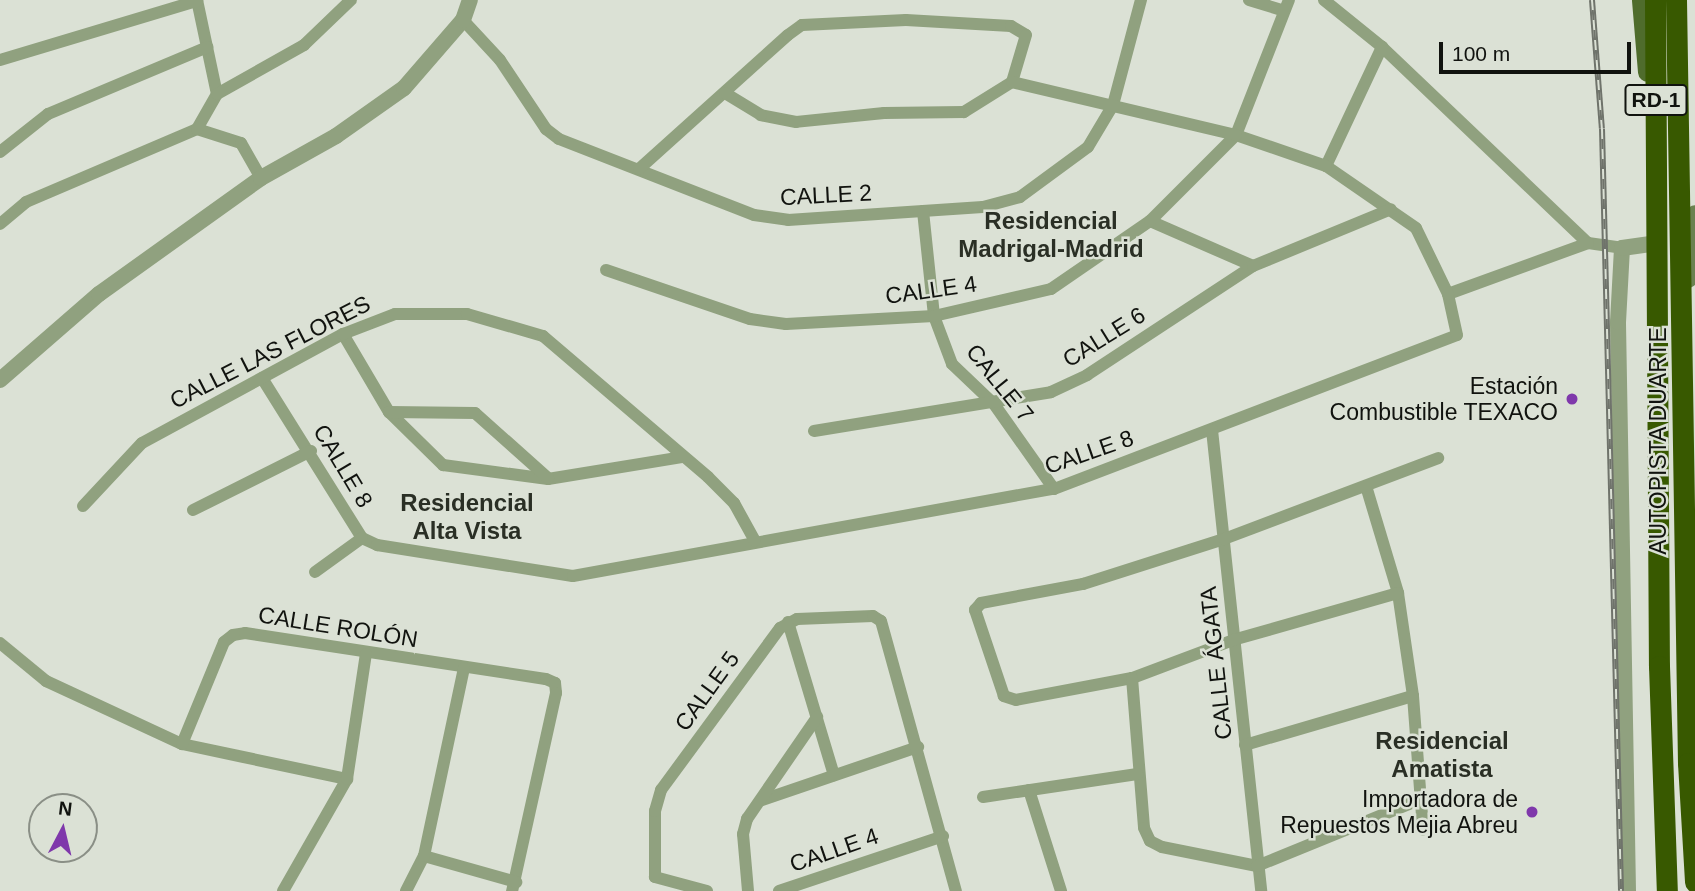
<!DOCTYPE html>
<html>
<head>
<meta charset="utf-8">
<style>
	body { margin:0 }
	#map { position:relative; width:1695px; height:891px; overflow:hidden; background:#dbe1d5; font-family:Helvetica,sans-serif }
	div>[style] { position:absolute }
	.minor>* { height:12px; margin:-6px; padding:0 6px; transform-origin:6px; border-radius:6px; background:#90a17f }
	.tertiary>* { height:16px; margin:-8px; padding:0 8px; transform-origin:8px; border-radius:8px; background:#90a17f }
	.secondary>* { height:18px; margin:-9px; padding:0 9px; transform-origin:9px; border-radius:9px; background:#6a8250 }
	.primary>* { height:19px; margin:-9.5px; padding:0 9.5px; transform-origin:9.5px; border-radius:9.5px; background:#4f6c2c }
	.motorway>* { height:21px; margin:-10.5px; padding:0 10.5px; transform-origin:10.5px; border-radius:10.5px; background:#385900 }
	.rail>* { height:6px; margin-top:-3px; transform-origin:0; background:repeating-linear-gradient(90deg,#dbe1d5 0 10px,#6f736b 0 20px); box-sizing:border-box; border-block:2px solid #6f736b }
	.dots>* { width:19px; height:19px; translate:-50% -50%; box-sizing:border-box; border:4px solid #dbe1d5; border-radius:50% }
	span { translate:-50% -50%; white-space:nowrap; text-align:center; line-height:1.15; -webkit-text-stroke:5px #dbe1d5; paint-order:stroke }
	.shield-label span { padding:2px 5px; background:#dbe1d5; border:2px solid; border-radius:5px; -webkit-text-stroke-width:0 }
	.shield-label { font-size:21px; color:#11130f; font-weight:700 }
	.street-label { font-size:23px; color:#11130f }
	.poi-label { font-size:23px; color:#11130f }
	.right { translate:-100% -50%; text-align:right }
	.neighbourhood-label { font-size:24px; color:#2a2f25; font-weight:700 }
	.north { position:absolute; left:28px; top:793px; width:70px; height:70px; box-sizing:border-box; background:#dbe1d5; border:2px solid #8a8f86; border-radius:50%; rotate:7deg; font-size:19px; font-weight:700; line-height:28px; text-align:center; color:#11130f }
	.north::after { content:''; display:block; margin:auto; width:24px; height:32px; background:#7f38ab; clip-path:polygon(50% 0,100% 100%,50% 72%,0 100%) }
	.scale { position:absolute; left:1439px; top:42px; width:192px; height:32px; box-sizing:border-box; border:4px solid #11130f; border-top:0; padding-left:9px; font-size:21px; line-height:24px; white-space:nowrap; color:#11130f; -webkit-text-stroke:5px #dbe1d5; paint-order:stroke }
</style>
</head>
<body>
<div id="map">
	<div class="minor">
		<div style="left:197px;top:0;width:96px;rotate:78deg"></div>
		<div style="left:1249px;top:0;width:34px;rotate:17deg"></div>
		<div style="left:1324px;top:0;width:75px;rotate:39deg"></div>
		<div style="left:1382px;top:47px;width:284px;rotate:43.6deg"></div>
		<div style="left:1588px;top:243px;width:34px;rotate:8deg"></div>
		<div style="left:463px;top:20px;width:54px;rotate:47.2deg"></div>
		<div style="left:500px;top:60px;width:83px;rotate:56.3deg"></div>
		<div style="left:546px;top:129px;width:16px;rotate:38deg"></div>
		<div style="left:559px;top:139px;width:209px;rotate:21.3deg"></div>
		<div style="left:754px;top:215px;width:34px;rotate:8deg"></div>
		<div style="left:788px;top:220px;width:195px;rotate:-3.8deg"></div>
		<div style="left:983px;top:207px;width:38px;rotate:-15deg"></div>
		<div style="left:1020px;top:197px;width:84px;rotate:-36.3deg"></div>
		<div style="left:1088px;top:147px;width:49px;rotate:-59.2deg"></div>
		<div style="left:1113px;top:105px;width:109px;rotate:-75.1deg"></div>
		<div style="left:0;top:60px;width:206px;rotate:-16.7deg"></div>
		<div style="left:197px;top:129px;width:46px;rotate:17.7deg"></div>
		<div style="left:241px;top:143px;width:40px;rotate:60.3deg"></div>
		<div style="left:0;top:152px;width:61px;rotate:-38.4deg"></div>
		<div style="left:48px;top:114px;width:173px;rotate:-22.8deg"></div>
		<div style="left:1326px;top:166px;width:132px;rotate:-64.8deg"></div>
		<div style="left:639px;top:169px;width:200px;rotate:-42deg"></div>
		<div style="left:788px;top:35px;width:17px;rotate:-36deg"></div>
		<div style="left:802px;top:25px;width:104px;rotate:-2.8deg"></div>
		<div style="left:906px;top:20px;width:105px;rotate:3.3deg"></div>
		<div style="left:1011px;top:26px;width:17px;rotate:31deg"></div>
		<div style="left:1026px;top:35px;width:49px;rotate:106.6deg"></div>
		<div style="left:1012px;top:82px;width:57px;rotate:148deg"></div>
		<div style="left:964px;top:112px;width:80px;rotate:179.3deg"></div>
		<div style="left:884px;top:113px;width:88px;rotate:174.2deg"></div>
		<div style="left:796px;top:122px;width:36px;rotate:-169deg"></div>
		<div style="left:761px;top:115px;width:42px;rotate:-148.6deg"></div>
		<div style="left:923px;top:211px;width:106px;rotate:84deg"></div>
		<div style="left:934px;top:316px;width:51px;rotate:69.4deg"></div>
		<div style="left:952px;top:364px;width:58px;rotate:43.6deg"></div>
		<div style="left:994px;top:404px;width:104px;rotate:54.8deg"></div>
		<div style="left:1150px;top:221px;width:112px;rotate:23.6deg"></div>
		<div style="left:0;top:224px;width:34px;rotate:-40deg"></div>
		<div style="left:26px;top:202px;width:186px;rotate:-23.1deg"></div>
		<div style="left:197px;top:129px;width:40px;rotate:-60.3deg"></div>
		<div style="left:217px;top:94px;width:100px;rotate:-29.4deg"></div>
		<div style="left:304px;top:45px;width:65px;rotate:-43.8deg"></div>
		<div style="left:606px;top:270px;width:152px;rotate:18.8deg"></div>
		<div style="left:750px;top:319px;width:36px;rotate:8deg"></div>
		<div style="left:786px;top:324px;width:148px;rotate:-3.1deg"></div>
		<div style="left:934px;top:316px;width:120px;rotate:-13deg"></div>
		<div style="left:1051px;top:289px;width:120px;rotate:-34.5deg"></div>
		<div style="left:1150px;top:221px;width:122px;rotate:-45deg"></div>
		<div style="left:1236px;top:135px;width:145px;rotate:-68.6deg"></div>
		<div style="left:1448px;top:294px;width:149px;rotate:-20deg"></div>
		<div style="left:343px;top:334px;width:91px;rotate:59.5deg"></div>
		<div style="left:389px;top:412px;width:76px;rotate:44.5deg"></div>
		<div style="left:443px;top:465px;width:106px;rotate:7.6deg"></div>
		<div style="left:548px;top:479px;width:137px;rotate:-9.3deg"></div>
		<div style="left:262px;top:378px;width:189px;rotate:58deg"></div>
		<div style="left:362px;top:538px;width:17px;rotate:25deg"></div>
		<div style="left:377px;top:545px;width:198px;rotate:9deg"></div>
		<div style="left:573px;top:576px;width:489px;rotate:-10.3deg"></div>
		<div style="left:1054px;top:489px;width:431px;rotate:-20.9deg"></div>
		<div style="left:1457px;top:335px;width:42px;rotate:-102.4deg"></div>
		<div style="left:1448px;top:294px;width:73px;rotate:-115.9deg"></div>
		<div style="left:1416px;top:228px;width:109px;rotate:-145.4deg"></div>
		<div style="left:1326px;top:166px;width:95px;rotate:-161deg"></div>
		<div style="left:1236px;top:135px;width:230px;rotate:-166.7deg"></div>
		<div style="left:389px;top:412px;width:86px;rotate:0.7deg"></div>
		<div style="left:475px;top:413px;width:98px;rotate:41.7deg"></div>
		<div style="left:1212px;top:430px;width:464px;rotate:83.9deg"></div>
		<div style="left:814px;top:431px;width:240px;rotate:-9.3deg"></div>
		<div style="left:1051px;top:392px;width:40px;rotate:-25deg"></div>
		<div style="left:1087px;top:375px;width:199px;rotate:-33.3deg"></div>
		<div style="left:1253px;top:266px;width:149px;rotate:-22.4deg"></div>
		<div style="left:1366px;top:486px;width:112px;rotate:73.3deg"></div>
		<div style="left:1398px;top:593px;width:104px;rotate:81.7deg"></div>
		<div style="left:1413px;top:696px;width:134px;rotate:85.7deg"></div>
		<div style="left:83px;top:506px;width:86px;rotate:-46.9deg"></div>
		<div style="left:142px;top:443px;width:229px;rotate:-28.5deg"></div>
		<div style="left:343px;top:334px;width:56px;rotate:-21deg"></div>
		<div style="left:395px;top:314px;width:72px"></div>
		<div style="left:467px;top:314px;width:79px;rotate:16.1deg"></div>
		<div style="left:543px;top:336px;width:217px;rotate:40.5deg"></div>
		<div style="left:708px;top:477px;width:37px;rotate:45deg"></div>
		<div style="left:734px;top:503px;width:43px;rotate:61.1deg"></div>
		<div style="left:193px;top:510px;width:132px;rotate:-26.6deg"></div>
		<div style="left:315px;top:572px;width:58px;rotate:-35.9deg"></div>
		<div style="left:1398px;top:593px;width:168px;rotate:164.1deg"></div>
		<div style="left:1236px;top:639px;width:111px;rotate:159.4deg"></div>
		<div style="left:1132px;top:678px;width:118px;rotate:169.3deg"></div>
		<div style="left:1016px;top:700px;width:13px;rotate:-162deg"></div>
		<div style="left:1004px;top:696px;width:91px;rotate:-108.6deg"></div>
		<div style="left:975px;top:610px;width:9px;rotate:-49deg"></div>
		<div style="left:981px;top:603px;width:104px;rotate:-10.6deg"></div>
		<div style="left:1083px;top:584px;width:148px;rotate:-17.7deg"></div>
		<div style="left:1224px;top:539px;width:229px;rotate:-20.7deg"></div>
		<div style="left:788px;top:622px;width:160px;rotate:73.3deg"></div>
		<div style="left:0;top:643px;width:60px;rotate:39.6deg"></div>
		<div style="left:46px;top:681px;width:150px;rotate:24.9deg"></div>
		<div style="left:182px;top:744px;width:169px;rotate:12deg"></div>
		<div style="left:1132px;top:678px;width:150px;rotate:85.4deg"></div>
		<div style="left:1144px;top:828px;width:14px;rotate:65deg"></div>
		<div style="left:1150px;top:841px;width:13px;rotate:27deg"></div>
		<div style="left:1162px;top:847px;width:97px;rotate:11.3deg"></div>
		<div style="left:1257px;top:866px;width:177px;rotate:-22.2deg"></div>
		<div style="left:182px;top:744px;width:110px;rotate:-67.6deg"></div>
		<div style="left:224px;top:642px;width:11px;rotate:-38deg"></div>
		<div style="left:233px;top:635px;width:12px;rotate:-9deg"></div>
		<div style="left:245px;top:633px;width:304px;rotate:8.7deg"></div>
		<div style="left:546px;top:679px;width:10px;rotate:24deg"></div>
		<div style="left:555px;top:683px;width:10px;rotate:84deg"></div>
		<div style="left:556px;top:693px;width:203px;rotate:102.5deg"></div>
		<div style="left:1245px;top:745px;width:175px;rotate:-16.3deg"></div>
		<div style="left:1029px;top:790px;width:106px;rotate:72.4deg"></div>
		<div style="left:983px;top:797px;width:156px;rotate:-8.5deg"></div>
		<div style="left:762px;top:800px;width:165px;rotate:-18.8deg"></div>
		<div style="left:424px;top:856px;width:96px;rotate:15.8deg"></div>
		<div style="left:283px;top:891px;width:129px;rotate:-60.3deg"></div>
		<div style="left:347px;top:779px;width:126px;rotate:-81.4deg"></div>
		<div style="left:406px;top:891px;width:39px;rotate:-63deg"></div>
		<div style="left:424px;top:856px;width:192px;rotate:-78deg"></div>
		<div style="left:707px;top:891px;width:54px;rotate:-164.9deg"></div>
		<div style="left:655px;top:877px;width:66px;rotate:-90deg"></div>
		<div style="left:655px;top:811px;width:22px;rotate:-74deg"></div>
		<div style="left:661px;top:790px;width:201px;rotate:-53.7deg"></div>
		<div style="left:780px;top:628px;width:19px;rotate:-28deg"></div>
		<div style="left:797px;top:619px;width:76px;rotate:-2.3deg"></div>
		<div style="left:873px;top:616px;width:9px;rotate:32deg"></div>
		<div style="left:881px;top:621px;width:280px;rotate:74.5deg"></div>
		<div style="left:748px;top:891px;width:57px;rotate:-95deg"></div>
		<div style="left:743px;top:834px;width:16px;rotate:-75deg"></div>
		<div style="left:747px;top:819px;width:124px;rotate:-55.5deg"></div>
		<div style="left:779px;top:891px;width:173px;rotate:-18.5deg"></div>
	</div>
	<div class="tertiary">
		<div style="left:0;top:380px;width:131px;rotate:-41deg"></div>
		<div style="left:99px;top:294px;width:199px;rotate:-35.6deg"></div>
		<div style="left:261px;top:178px;width:86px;rotate:-29.2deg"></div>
		<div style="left:336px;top:136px;width:83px;rotate:-35.2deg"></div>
		<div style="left:404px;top:88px;width:90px;rotate:-49.1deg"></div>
		<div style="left:463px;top:20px;width:21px;rotate:-71deg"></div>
		<div style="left:1628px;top:891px;width:569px;rotate:-91.01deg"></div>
		<div style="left:1618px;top:322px;width:74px;rotate:-86.9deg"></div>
		<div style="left:1622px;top:248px;width:34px;rotate:-8deg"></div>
	</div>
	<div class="secondary">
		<div style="left:1688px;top:279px;width:65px;rotate:-83.9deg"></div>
	</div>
	<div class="primary">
		<div style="left:1641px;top:0;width:72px;rotate:85.2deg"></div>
	</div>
	<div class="motorway">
		<div style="left:1655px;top:0;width:666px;rotate:89.66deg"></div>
		<div style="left:1659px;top:666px;width:225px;rotate:88deg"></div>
		<div style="left:1676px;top:0;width:763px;rotate:89.1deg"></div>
		<div style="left:1688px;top:763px;width:119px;rotate:86.6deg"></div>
	</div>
	<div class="rail">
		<div style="left:1592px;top:0;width:129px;rotate:85.6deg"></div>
		<div style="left:1602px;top:129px;width:762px;rotate:88.57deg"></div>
	</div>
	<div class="dots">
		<div style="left:1572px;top:399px;background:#7f38ab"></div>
		<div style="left:1532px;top:812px;background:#7f38ab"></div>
	</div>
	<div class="shield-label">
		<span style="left:1656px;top:100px">RD-1</span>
	</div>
	<div class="street-label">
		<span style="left:826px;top:195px;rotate:-3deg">CALLE 2</span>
		<span style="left:931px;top:290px;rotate:-8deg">CALLE 4</span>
		<span style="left:1104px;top:337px;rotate:-32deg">CALLE 6</span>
		<span style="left:270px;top:352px;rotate:-27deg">CALLE LAS FLORES</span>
		<span style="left:1000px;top:383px;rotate:51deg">CALLE 7</span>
		<span style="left:1658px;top:441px;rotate:-90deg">AUTOPISTA DUARTE</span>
		<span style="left:1089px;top:452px;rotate:-19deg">CALLE 8</span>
		<span style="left:343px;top:466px;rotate:59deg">CALLE 8</span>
		<span style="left:338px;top:627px;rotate:9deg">CALLE ROLÓN</span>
		<span style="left:1216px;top:663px;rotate:-96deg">CALLE ÁGATA</span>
		<span style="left:707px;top:691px;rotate:-54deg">CALLE 5</span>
		<span style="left:834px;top:850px;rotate:-19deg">CALLE 4</span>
	</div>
	<div class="poi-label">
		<span class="right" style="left:1558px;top:399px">Estación<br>Combustible TEXACO</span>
		<span class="right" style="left:1518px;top:812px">Importadora de<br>Repuestos Mejia Abreu</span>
	</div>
	<div class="neighbourhood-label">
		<span style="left:1051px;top:235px">Residencial<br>Madrigal-Madrid</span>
		<span style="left:467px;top:517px">Residencial<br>Alta Vista</span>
		<span style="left:1442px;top:755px">Residencial<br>Amatista</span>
	</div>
	<div class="north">N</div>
	<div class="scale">100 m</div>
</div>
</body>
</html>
